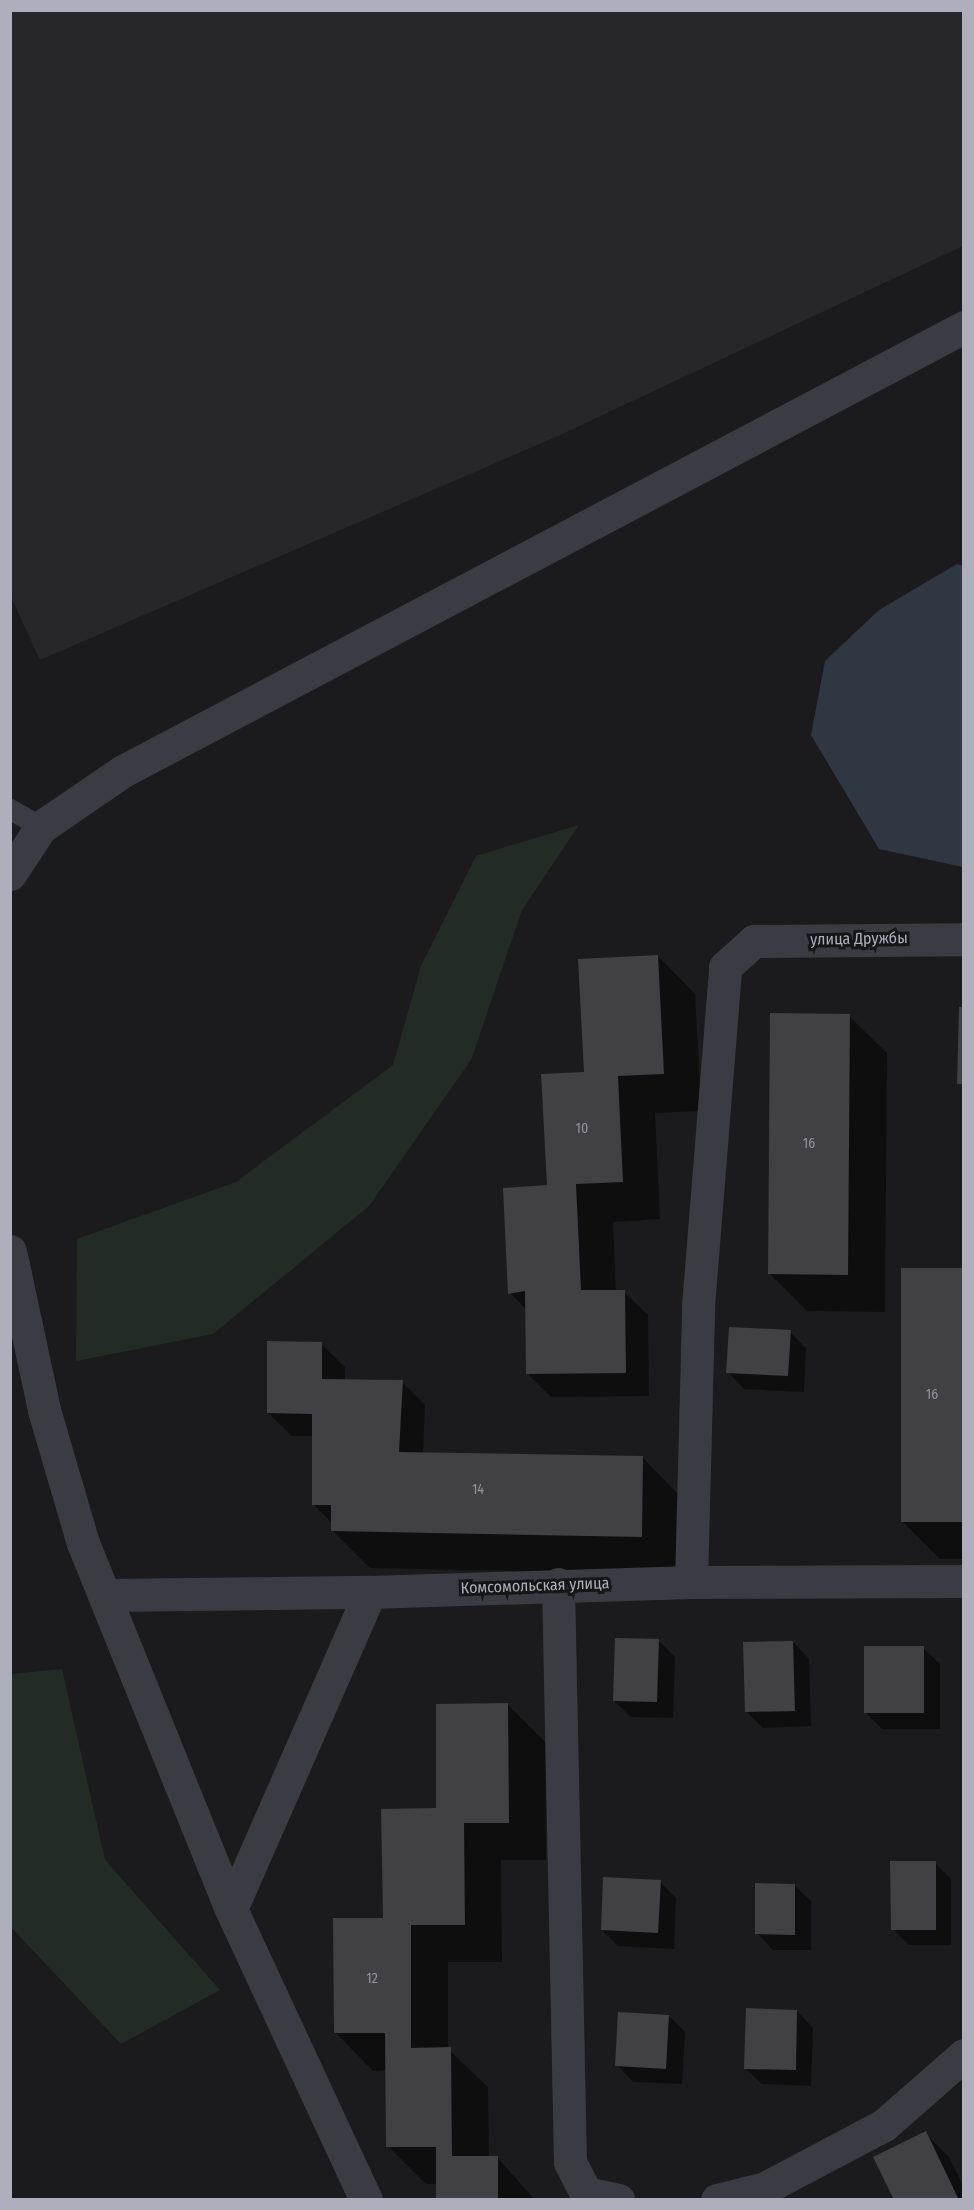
<!DOCTYPE html>
<html>
<head>
<meta charset="utf-8">
<style>
	body { margin:0 }
	#map { position:relative; width:974px; height:2210px; overflow:hidden; background:#1b1b1d; font-family:"Fira Sans Condensed",sans-serif }
	div>[style] { position:absolute }
	.built>* { inset:0; background:#27262a }
	.green>* { inset:0; background:#222c25 }
	.water>* { inset:0; background:#2f3743 }
	.shadow>* { inset:0; background:#0007 }
	.building>* { inset:0; background:#404045 }
	.lane>* { height:21px; margin:-10.5px; padding:0 10.5px; transform-origin:10.5px; border-radius:10.5px; background:#3b3b43 }
	.street>* { height:33px; margin:-16.5px; padding:0 16.5px; transform-origin:16.5px; border-radius:16.5px; background:#3b3b43 }
	span { translate:-50% -50%; white-space:nowrap; text-align:center; line-height:1.15; -webkit-text-stroke:6px #161618; paint-order:stroke }
	.number-label { font-size:14px; color:#92939f }
	.number-label span { -webkit-text-stroke-width:0 }
	.street-label { font-size:16px; color:#adafbd }
	.frame { position:absolute; inset:0; border:12px solid #adafbd; pointer-events:none }
</style>
</head>
<body>
<div id="map">
	<div class="built">
		<div style="clip-path:polygon(10px 11px,963px 11px,963px 246px,558px 436px,40px 660px,10px 595px)"></div>
	</div>
	<div class="green">
		<div style="clip-path:polygon(579px 825px,522px 910px,471px 1060px,369px 1206px,213px 1334px,76px 1361px,77px 1239px,236px 1182px,393px 1065px,421px 966px,476px 856px)"></div>
		<div style="clip-path:polygon(62px 1669px,105px 1860px,220px 1990px,121px 2044px,11px 1927px,11px 1674px)"></div>
	</div>
	<div class="water">
		<div style="clip-path:polygon(957px 564px,964px 566px,963px 867px,879px 849px,811px 735px,825px 661px,879px 610px)"></div>
	</div>
	<div class="shadow">
		<div style="clip-path:polygon(658px 956px,695px 994px,701px 1111px,655px 1113px,660px 1219px,613px 1222px,616px 1292px,624px 1292px,648px 1315px,649px 1396px,551px 1397px,527px 1373px,527px 1310px,510px 1293px,586px 1073px)"></div>
		<div style="clip-path:polygon(849px 1016px,887px 1053px,885px 1312px,807px 1311px,769px 1273px)"></div>
		<div style="clip-path:polygon(964px 1269px,964px 1559px,940px 1559px,902px 1521px)"></div>
		<div style="clip-path:polygon(790px 1332px,806px 1348px,804px 1392px,744px 1389px,728px 1372px)"></div>
		<div style="clip-path:polygon(321px 1344px,345px 1367px,345px 1381px,402px 1382px,425px 1405px,423px 1454px,643px 1458px,680px 1496px,680px 1574px,370px 1568px,332px 1530px,332px 1523px,314px 1505px,315px 1436px,292px 1436px,268px 1413px)"></div>
		<div style="clip-path:polygon(659px 1641px,675px 1657px,673px 1718px,631px 1717px,614px 1701px)"></div>
		<div style="clip-path:polygon(793px 1642px,809px 1659px,811px 1726px,763px 1728px,746px 1711px)"></div>
		<div style="clip-path:polygon(923px 1648px,940px 1664px,940px 1729px,882px 1729px,866px 1713px)"></div>
		<div style="clip-path:polygon(507px 1704px,545px 1742px,546px 1860px,501px 1860px,502px 1962px,448px 1962px,448px 2049px,488px 2087px,489px 2157px,497px 2157px,535px 2200px,438px 2200px,437px 2184px,426px 2184px,388px 2146px,387px 2070px,373px 2071px,336px 2033px,384px 1919px,438px 1810px)"></div>
		<div style="clip-path:polygon(935px 1863px,951px 1879px,951px 1945px,909px 1945px,893px 1929px)"></div>
		<div style="clip-path:polygon(660px 1882px,676px 1898px,674px 1949px,618px 1946px,602px 1930px)"></div>
		<div style="clip-path:polygon(794px 1885px,811px 1901px,811px 1950px,773px 1950px,757px 1933px)"></div>
		<div style="clip-path:polygon(797px 2011px,813px 2028px,811px 2086px,762px 2084px,745px 2068px)"></div>
		<div style="clip-path:polygon(669px 2016px,685px 2032px,682px 2084px,633px 2082px,617px 2065px)"></div>
		<div style="clip-path:polygon(925px 2133px,949px 2157px,964px 2187px,964px 2200px,896px 2200px)"></div>
	</div>
	<div class="building">
		<div style="clip-path:polygon(658px 955px,664px 1074px,618px 1076px,623px 1182px,576px 1184px,581px 1290px,625px 1290px,626px 1373px,526px 1374px,525px 1291px,508px 1294px,503px 1188px,547px 1185px,541px 1074px,584px 1072px,578px 959px)"></div>
		<div style="clip-path:polygon(959px 1007px,964px 1007px,964px 1084px,957px 1084px)"></div>
		<div style="clip-path:polygon(770px 1013px,850px 1014px,848px 1275px,768px 1274px)"></div>
		<div style="clip-path:polygon(901px 1268px,964px 1268px,964px 1522px,901px 1522px)"></div>
		<div style="clip-path:polygon(729px 1327px,791px 1330px,788px 1376px,726px 1373px)"></div>
		<div style="clip-path:polygon(267px 1341px,322px 1342px,322px 1379px,403px 1380px,399px 1452px,643px 1456px,642px 1537px,331px 1531px,331px 1505px,312px 1505px,312px 1414px,267px 1413px)"></div>
		<div style="clip-path:polygon(615px 1638px,659px 1639px,657px 1702px,613px 1701px)"></div>
		<div style="clip-path:polygon(793px 1641px,795px 1711px,745px 1712px,743px 1642px)"></div>
		<div style="clip-path:polygon(864px 1646px,924px 1646px,924px 1713px,864px 1713px)"></div>
		<div style="clip-path:polygon(508px 1703px,509px 1823px,464px 1823px,465px 1925px,411px 1925px,411px 2048px,451px 2047px,452px 2156px,498px 2156px,498px 2200px,436px 2200px,436px 2147px,386px 2147px,385px 2033px,334px 2033px,333px 1918px,383px 1918px,381px 1809px,436px 1808px,436px 1704px)"></div>
		<div style="clip-path:polygon(890px 1861px,936px 1861px,936px 1930px,891px 1930px)"></div>
		<div style="clip-path:polygon(603px 1877px,661px 1880px,658px 1933px,601px 1930px)"></div>
		<div style="clip-path:polygon(755px 1883px,795px 1884px,795px 1935px,755px 1934px)"></div>
		<div style="clip-path:polygon(746px 2008px,797px 2010px,796px 2070px,744px 2069px)"></div>
		<div style="clip-path:polygon(618px 2012px,669px 2015px,666px 2069px,615px 2066px)"></div>
		<div style="clip-path:polygon(926px 2131px,959px 2200px,894px 2200px,873px 2157px)"></div>
	</div>
	<div class="lane">
		<div style="left:10px;top:809px;width:36px;rotate:30deg"></div>
	</div>
	<div class="street">
		<div style="left:10px;top:874px;width:56px;rotate:-56.6deg"></div>
		<div style="left:41px;top:827px;width:99px;rotate:-34.3deg"></div>
		<div style="left:123px;top:771px;width:951px;rotate:-27.83deg"></div>
		<div style="left:10px;top:1251px;width:163px;rotate:77.9deg"></div>
		<div style="left:44px;top:1410px;width:139px;rotate:73.7deg"></div>
		<div style="left:83px;top:1543px;width:395px;rotate:68deg"></div>
		<div style="left:231px;top:1909px;width:321px;rotate:65.1deg"></div>
		<div style="left:691px;top:1582px;width:276px;rotate:-88.5deg"></div>
		<div style="left:698px;top:1306px;width:340px;rotate:-85.4deg"></div>
		<div style="left:725px;top:967px;width:39px;rotate:-42deg"></div>
		<div style="left:754px;top:941px;width:210px;rotate:-0.5deg"></div>
		<div style="left:558px;top:1584px;width:578px;rotate:88.81deg"></div>
		<div style="left:570px;top:2162px;width:35px;rotate:63deg"></div>
		<div style="left:586px;top:2193px;width:33px;rotate:12deg"></div>
		<div style="left:106px;top:1595px;width:264px;rotate:-0.7deg"></div>
		<div style="left:370px;top:1592px;width:321px;rotate:-1.8deg"></div>
		<div style="left:691px;top:1582px;width:273px;rotate:-0.2deg"></div>
		<div style="left:231px;top:1909px;width:346px;rotate:-66.3deg"></div>
		<div style="left:717px;top:2200px;width:49px;rotate:-14deg"></div>
		<div style="left:765px;top:2188px;width:135px;rotate:-27.9deg"></div>
		<div style="left:884px;top:2125px;width:106px;rotate:-41.2deg"></div>
	</div>
	<div class="number-label">
		<span style="left:582px;top:1129px">10</span>
		<span style="left:809px;top:1144px">16</span>
		<span style="left:932px;top:1395px">16</span>
		<span style="left:478px;top:1490px">14</span>
		<span style="left:372px;top:1979px">12</span>
	</div>
	<div class="street-label">
		<span style="left:859px;top:939px;rotate:-1deg">улица Дружбы</span>
		<span style="left:535px;top:1586px;rotate:-2deg">Комсомольская улица</span>
	</div>
	<div class="frame"></div>
</div>
</body>
</html>
